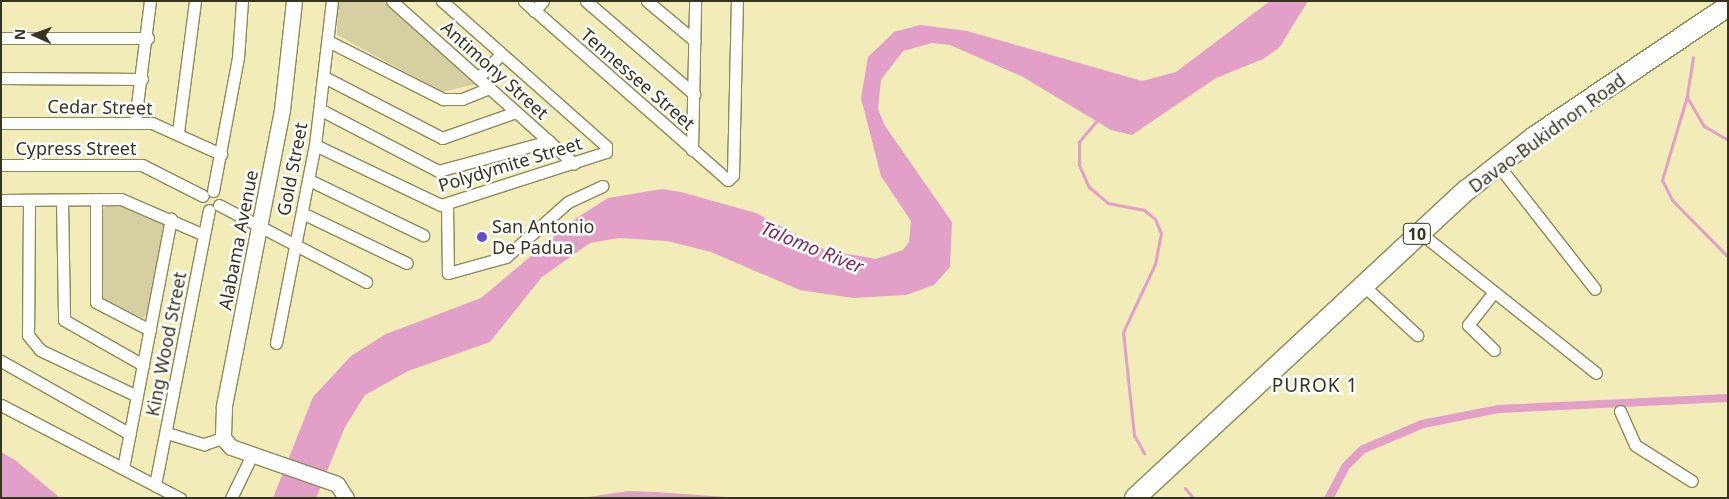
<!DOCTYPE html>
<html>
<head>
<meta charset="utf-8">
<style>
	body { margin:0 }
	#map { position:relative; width:1729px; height:499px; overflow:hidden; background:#f2ecb9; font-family:"Noto Sans",sans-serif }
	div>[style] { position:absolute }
	.green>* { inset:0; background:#d5cfa1 }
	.water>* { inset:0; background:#e29fc8 }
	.stream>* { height:3px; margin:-1.5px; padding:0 1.5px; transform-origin:1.5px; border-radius:1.5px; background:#e29fc8 }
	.roads { filter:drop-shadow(1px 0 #8f895a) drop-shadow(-1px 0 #8f895a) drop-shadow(0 1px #8f895a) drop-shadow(0 -1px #8f895a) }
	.street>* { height:11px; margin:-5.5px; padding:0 5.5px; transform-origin:5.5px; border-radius:5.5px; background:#fff }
	.secondary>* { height:15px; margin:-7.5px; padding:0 7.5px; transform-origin:7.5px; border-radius:7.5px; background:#fff }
	.highway>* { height:20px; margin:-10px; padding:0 10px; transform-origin:10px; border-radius:10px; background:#fff }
	.dots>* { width:14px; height:14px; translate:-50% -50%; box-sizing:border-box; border:2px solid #fff; border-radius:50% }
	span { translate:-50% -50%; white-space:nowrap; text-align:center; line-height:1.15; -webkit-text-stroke:5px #fff; paint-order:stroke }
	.shield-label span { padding:1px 4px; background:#fff; border:1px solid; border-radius:4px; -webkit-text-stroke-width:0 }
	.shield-label { font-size:16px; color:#36331f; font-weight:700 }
	.street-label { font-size:18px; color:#36331f }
	.poi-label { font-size:18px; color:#36331f }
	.left { translate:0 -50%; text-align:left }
	.water-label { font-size:19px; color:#792c60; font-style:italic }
	.neighbourhood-label { font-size:19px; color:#36331f; letter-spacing:1px }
	.frame { position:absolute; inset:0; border:2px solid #36331f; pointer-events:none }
	.north { position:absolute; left:10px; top:10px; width:50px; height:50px; -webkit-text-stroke:4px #fff; paint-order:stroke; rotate:272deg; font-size:14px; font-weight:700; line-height:20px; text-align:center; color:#36331f }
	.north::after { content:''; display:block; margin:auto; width:18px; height:22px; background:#36331f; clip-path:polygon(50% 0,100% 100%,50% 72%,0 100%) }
</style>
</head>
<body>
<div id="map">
	<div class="green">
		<div style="clip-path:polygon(338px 1px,384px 1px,476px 84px,442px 92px,337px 35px)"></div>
		<div style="clip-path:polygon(110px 204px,129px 207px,161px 221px,165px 227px,148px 313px,143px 318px,100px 298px,100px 211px)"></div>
	</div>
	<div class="water">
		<div style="clip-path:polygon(1270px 1px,1308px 1px,1279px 48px,1263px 59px,1216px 78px,1132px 135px,1111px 130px,1023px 77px,950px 45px,932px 43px,903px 51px,881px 80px,878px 109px,885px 126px,952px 222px,950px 267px,934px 285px,906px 295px,853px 298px,800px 290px,711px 252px,667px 241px,619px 238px,590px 243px,542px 277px,490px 342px,408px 371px,365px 395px,345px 427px,316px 498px,273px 498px,313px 397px,351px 356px,386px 334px,481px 298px,575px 219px,608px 198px,662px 189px,681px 192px,756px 213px,825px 250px,876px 259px,903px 250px,909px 242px,911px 221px,881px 176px,861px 98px,868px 57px,894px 32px,920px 25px,967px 31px,1142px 81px,1176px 72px)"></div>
		<div style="clip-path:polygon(1728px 394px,1728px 402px,1499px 413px,1424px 428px,1365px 453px,1349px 469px,1334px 498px,1324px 498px,1342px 464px,1360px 446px,1421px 420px,1498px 405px)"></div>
		<div style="clip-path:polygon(1px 452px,15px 460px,60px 498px,1px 498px)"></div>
		<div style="clip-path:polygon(628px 491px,656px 492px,740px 498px,582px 498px)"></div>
	</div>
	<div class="stream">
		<div style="left:1693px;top:57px;width:39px;rotate:99deg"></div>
		<div style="left:1687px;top:96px;width:88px;rotate:106.6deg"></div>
		<div style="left:1662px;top:180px;width:22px;rotate:63deg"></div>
		<div style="left:1672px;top:200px;width:80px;rotate:45.5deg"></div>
		<div style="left:1687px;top:97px;width:34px;rotate:60deg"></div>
		<div style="left:1704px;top:126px;width:28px;rotate:30deg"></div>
		<div style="left:1098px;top:119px;width:30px;rotate:130deg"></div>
		<div style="left:1079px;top:142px;width:23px;rotate:90deg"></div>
		<div style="left:1079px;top:165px;width:24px;rotate:66deg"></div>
		<div style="left:1089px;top:187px;width:25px;rotate:40deg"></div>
		<div style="left:1108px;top:203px;width:37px;rotate:11deg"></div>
		<div style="left:1144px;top:210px;width:14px;rotate:39deg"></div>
		<div style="left:1155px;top:219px;width:15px;rotate:67deg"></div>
		<div style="left:1161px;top:233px;width:32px;rotate:101deg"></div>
		<div style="left:1155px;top:264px;width:75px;rotate:115.2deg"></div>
		<div style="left:1123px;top:332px;width:104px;rotate:83.9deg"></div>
		<div style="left:1134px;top:435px;width:21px;rotate:61deg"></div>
		<div style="left:1185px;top:488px;width:13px;rotate:51deg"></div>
	</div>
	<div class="roads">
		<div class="street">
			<div style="left:392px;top:1px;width:244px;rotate:41.8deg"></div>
			<div style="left:524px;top:1px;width:271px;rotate:41.3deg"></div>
			<div style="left:728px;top:180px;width:7px;rotate:-45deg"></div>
			<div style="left:733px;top:175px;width:174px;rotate:-88.7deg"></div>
			<div style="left:586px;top:1px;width:143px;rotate:40.7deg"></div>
			<div style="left:647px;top:1px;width:62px;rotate:39.8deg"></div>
			<div style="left:534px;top:11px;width:13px;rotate:-48deg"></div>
			<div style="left:1px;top:38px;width:147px"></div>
			<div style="left:330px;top:42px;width:127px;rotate:26.8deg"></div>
			<div style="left:443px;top:99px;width:19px"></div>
			<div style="left:462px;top:99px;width:29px;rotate:-22deg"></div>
			<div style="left:1px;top:78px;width:141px;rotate:0.4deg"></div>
			<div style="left:326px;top:78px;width:131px;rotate:27.3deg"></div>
			<div style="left:442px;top:138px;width:78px;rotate:-19.4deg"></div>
			<div style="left:478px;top:78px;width:33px;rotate:-46deg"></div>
			<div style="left:321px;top:110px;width:132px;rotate:27.5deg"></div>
			<div style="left:438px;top:171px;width:115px;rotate:-15.1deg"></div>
			<div style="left:135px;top:121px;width:121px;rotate:-82.9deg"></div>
			<div style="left:1px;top:123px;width:151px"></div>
			<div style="left:152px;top:123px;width:76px;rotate:24.2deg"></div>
			<div style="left:178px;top:132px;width:132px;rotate:-82.6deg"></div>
			<div style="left:315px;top:145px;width:140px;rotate:25.5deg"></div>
			<div style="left:441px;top:205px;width:173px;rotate:-17.8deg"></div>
			<div style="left:606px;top:152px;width:6px;rotate:-90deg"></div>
			<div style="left:606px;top:146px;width:219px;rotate:-138.5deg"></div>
			<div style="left:692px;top:150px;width:149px;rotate:-88.8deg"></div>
			<div style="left:1px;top:165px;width:141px"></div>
			<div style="left:142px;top:165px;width:68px;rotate:26.9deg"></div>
			<div style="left:1498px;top:165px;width:157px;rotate:52deg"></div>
			<div style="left:309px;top:180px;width:127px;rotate:25.8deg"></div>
			<div style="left:213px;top:191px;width:135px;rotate:-79.4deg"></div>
			<div style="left:238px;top:58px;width:57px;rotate:-86deg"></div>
			<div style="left:96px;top:199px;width:103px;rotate:90deg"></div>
			<div style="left:96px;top:302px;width:61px;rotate:27.4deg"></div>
			<div style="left:1px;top:200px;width:120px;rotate:-0.5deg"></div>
			<div style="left:121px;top:199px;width:90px;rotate:23.4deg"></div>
			<div style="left:29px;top:200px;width:135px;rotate:90.4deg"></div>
			<div style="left:28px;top:335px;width:19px;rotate:51deg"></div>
			<div style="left:40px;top:350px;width:107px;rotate:25.4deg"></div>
			<div style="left:62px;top:200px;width:120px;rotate:89deg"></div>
			<div style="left:64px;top:320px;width:91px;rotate:29.7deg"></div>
			<div style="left:447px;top:204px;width:69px;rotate:89.2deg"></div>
			<div style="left:448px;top:273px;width:60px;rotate:-15.4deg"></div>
			<div style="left:506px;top:257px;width:83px;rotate:-41.6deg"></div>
			<div style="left:568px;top:202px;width:38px;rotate:-25deg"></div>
			<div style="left:219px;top:205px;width:166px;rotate:27.6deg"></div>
			<div style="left:302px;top:213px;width:116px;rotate:25.5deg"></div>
			<div style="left:1419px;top:232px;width:226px;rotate:38.5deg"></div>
			<div style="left:1363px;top:285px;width:74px;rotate:42.8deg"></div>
			<div style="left:276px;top:343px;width:202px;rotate:-78.9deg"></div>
			<div style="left:315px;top:145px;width:145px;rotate:-83.3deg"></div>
			<div style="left:1494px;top:350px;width:36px;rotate:-136deg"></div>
			<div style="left:1468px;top:325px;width:42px;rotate:-51.8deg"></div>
			<div style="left:1px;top:361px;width:148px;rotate:29.5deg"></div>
			<div style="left:1px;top:405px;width:202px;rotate:27.5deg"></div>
			<div style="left:1620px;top:411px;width:37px;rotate:66deg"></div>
			<div style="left:1635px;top:445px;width:67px;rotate:32.3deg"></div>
			<div style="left:167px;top:433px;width:39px;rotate:17deg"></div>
			<div style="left:204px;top:444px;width:20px;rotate:-18deg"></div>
			<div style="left:123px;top:468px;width:254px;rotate:-79.1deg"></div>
			<div style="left:155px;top:485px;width:280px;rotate:-78.9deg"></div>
			<div style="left:231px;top:498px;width:48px;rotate:-64deg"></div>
		</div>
		<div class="secondary">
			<div style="left:294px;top:1px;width:110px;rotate:96.3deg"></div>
			<div style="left:282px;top:110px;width:303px;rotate:101.1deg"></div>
			<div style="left:224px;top:407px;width:31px;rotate:92deg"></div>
			<div style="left:223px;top:438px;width:12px;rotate:48deg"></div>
			<div style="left:231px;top:447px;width:112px;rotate:19.2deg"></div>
			<div style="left:337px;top:484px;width:17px;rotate:57deg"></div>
		</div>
		<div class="highway">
			<div style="left:1135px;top:498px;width:453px;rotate:-42.9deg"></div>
			<div style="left:1467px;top:190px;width:85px;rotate:-38.3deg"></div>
			<div style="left:1534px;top:137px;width:234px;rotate:-34deg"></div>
		</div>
	</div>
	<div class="dots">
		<div style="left:482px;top:237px;background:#5c51c9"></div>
	</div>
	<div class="shield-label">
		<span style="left:1417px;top:234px">10</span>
	</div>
	<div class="street-label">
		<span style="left:495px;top:70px;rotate:42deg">Antimony Street</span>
		<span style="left:638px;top:79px;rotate:41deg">Tennessee Street</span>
		<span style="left:100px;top:107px;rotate:1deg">Cedar Street</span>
		<span style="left:1547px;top:133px;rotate:-36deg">Davao-Bukidnon Road</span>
		<span style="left:76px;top:148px">Cypress Street</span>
		<span style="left:510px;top:164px;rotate:-17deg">Polydymite Street</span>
		<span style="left:292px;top:169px;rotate:-79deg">Gold Street</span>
		<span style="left:238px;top:240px;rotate:-79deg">Alabama Avenue</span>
		<span style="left:166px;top:344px;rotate:-79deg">King Wood Street</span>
	</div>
	<div class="poi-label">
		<span class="left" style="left:492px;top:237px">San Antonio<br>De Padua</span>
	</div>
	<div class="water-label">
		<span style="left:812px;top:248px;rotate:22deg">Talomo River</span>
	</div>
	<div class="neighbourhood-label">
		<span style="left:1315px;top:386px">PUROK 1</span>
	</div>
	<div class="frame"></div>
	<div class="north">N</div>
</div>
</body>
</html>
